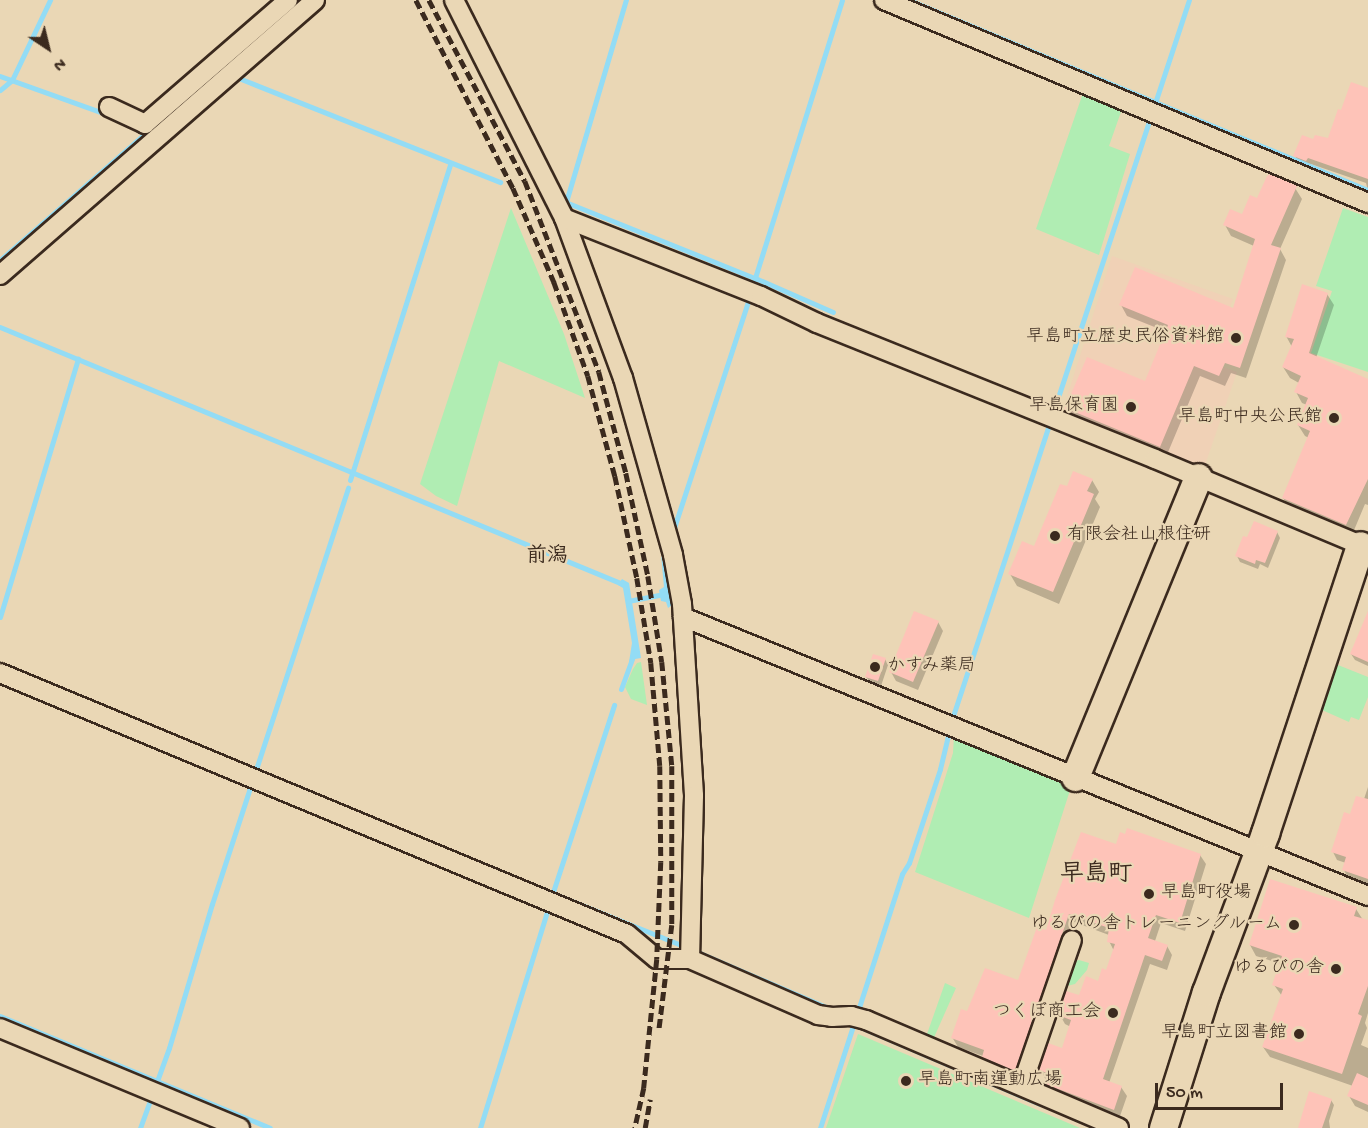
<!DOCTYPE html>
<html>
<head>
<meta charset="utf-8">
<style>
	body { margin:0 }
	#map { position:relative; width:1368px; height:1128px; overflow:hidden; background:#ead7b5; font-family:"Gochi Hand","Klee One",sans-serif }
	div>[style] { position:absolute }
	.built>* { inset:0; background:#f0d1b6 }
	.green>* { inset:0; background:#b0edb3 }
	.water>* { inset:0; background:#93dcf5 }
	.shadow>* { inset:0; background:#0003 }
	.stream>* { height:5px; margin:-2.5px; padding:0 2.5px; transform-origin:2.5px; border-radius:2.5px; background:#93dcf5 }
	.building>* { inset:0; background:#fec3b8 }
	.roads { filter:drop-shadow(2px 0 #3b2a1e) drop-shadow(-2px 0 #3b2a1e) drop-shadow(0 2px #3b2a1e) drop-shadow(0 -2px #3b2a1e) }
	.street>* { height:18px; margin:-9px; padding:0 9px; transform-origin:9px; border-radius:9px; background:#ead7b5 }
	.secondary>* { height:27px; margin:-13.5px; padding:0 13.5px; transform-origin:13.5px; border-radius:13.5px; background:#ead7b5 }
	.rail>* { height:4.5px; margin-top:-2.25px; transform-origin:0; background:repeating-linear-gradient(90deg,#3b2a1e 0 9px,transparent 0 13.5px) }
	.dots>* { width:16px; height:16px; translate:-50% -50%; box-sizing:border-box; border:3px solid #ead7b5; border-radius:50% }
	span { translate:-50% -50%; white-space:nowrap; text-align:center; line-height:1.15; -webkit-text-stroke:4.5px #ead7b5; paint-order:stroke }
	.poi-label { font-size:18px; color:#3b2a1e }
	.right { translate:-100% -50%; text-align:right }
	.left { translate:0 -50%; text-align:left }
	.quarter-label { font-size:21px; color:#3b2a1e; font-weight:700 }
	.district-label { font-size:24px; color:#3b2a1e; font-weight:700 }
	.north { position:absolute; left:18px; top:18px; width:60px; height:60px; -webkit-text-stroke:4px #ead7b5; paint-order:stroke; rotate:145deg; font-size:16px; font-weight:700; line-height:24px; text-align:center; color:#3b2a1e }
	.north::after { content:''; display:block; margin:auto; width:21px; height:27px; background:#3b2a1e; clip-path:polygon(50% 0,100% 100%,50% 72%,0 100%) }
	.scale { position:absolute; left:1155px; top:1083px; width:128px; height:27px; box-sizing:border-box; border:3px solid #3b2a1e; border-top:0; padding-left:8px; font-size:18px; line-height:21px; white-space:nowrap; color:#3b2a1e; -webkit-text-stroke:4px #ead7b5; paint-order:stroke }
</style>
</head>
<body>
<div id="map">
	<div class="built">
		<div style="clip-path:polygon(1112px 256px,1233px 299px,1209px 362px,1237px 372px,1204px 468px,1063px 409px)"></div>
	</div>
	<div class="green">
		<div style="clip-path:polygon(1083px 93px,1122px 109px,1109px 146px,1130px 154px,1099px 255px,1036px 229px)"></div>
		<div style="clip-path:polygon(511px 208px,564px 334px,585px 398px,499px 361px,457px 506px,436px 496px,420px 484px)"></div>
		<div style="clip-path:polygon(1343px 208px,1368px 217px,1368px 372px,1311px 353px,1332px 291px,1316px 286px)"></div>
		<div style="clip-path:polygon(641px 662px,647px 705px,631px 699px,625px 687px,633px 669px,637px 663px)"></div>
		<div style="clip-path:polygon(1333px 663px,1368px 677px,1368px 697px,1359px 720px,1351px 717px,1349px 722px,1322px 710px,1320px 704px)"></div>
		<div style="clip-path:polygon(954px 736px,1072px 784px,1029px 918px,915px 872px,953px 753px)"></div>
		<div style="clip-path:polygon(1079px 960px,1089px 963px,1087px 970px,1075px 984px,1067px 986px,1057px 1009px,1072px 962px)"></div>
		<div style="clip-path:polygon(945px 983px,956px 988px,932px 1042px,923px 1038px,927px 1034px)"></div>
		<div style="clip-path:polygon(858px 1034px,1080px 1128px,826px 1128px)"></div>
	</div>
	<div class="water">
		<div style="clip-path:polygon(661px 555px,673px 600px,672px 605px,668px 608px,666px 602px,661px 601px,659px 590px,664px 587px)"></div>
		<div style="clip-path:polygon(622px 579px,629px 583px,641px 658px,635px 659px,633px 664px,629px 662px,632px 643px,623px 588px,618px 585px)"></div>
	</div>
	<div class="shadow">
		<div style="clip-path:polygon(1368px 89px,1368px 191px,1366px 183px,1311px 164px,1310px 166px,1299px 162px,1295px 156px,1313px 141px,1329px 140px,1342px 112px)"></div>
		<div style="clip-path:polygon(1295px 188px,1302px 199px,1280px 249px,1286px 260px,1246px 378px,1231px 373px,1225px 386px,1200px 376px,1166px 457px,1073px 418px,1067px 407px,1146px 383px,1167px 332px,1127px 316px,1121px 305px,1234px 310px,1254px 246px,1231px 236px,1225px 225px,1242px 216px,1257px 200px)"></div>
		<div style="clip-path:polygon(1327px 294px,1334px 305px,1316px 358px,1368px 380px,1368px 505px,1365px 504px,1352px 535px,1290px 509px,1283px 498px,1309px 438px,1305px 436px,1298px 425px,1307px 405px,1302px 403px,1296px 392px,1299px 383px,1290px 378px,1283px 367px,1292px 347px,1286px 336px)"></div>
		<div style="clip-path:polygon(1092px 480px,1099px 492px,1095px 499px,1100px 507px,1059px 604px,1017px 586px,1010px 574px,1035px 548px,1067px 488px)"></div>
		<div style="clip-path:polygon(1277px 532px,1280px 538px,1268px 568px,1260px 564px,1258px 569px,1240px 562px,1237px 556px)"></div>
		<div style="clip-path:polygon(1368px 614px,1368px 666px,1355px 660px,1351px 654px)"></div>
		<div style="clip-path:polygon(938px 622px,943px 631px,918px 690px,896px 681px,891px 672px)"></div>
		<div style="clip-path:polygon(885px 659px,888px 665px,881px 686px,870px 682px,866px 677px)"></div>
		<div style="clip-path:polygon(1368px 787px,1368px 884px,1348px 878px,1344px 870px,1346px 863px,1337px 860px,1333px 852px,1351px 816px,1364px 799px)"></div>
		<div style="clip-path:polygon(1116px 846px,1200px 855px,1206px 864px,1185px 931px,1161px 923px,1155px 941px,1167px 946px,1172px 955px,1167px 970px,1150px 964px,1109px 1083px,1121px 1087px,1127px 1096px,1119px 1119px,1052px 1093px,1041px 1070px,1063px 1050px,1071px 1027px,1065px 1024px,1060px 1015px,1099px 982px,1107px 971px,1114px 951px,1109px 941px,1109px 935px,1074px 922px,1020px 1080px,988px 1066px,983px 1056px,958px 1047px,952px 1037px,968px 1013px,1019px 982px,1047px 932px)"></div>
		<div style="clip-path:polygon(1356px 909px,1363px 920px,1368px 922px,1368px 1013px,1365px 1023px,1367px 1028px,1361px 1045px,1368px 1048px,1368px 1112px,1355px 1106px,1349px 1096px,1353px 1086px,1270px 1057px,1263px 1047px,1282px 996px,1274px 985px,1281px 964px,1256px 956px,1250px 945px)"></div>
		<div style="clip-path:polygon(1331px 1100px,1334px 1105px,1329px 1121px,1330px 1128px,1299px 1128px)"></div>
	</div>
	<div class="stream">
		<div style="left:909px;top:0;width:497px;rotate:22.5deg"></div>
		<div style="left:291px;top:7px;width:11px;rotate:-41deg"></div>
		<div style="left:0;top:76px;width:113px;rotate:19.7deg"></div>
		<div style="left:241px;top:79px;width:279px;rotate:21.7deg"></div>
		<div style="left:0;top:90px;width:16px;rotate:-40deg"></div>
		<div style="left:12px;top:80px;width:89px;rotate:-64.6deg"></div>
		<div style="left:563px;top:201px;width:207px;rotate:21.9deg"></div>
		<div style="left:755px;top:278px;width:85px;rotate:23.6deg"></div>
		<div style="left:566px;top:202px;width:211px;rotate:-73.5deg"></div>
		<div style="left:0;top:260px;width:199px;rotate:-41.1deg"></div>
		<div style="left:754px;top:281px;width:294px;rotate:-72.6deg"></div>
		<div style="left:0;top:327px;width:676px;rotate:22.43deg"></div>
		<div style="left:350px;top:480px;width:331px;rotate:-72.4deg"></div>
		<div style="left:673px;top:531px;width:241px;rotate:-71.9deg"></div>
		<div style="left:628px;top:601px;width:38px;rotate:-11deg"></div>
		<div style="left:0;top:617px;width:270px;rotate:-73.2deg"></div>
		<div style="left:49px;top:684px;width:42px;rotate:22.3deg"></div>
		<div style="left:621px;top:689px;width:33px;rotate:-70deg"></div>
		<div style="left:520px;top:880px;width:179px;rotate:22deg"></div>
		<div style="left:552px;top:895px;width:200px;rotate:-71.9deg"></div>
		<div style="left:695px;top:951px;width:147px;rotate:23.2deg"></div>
		<div style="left:0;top:1016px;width:292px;rotate:22.5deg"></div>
		<div style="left:858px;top:1026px;width:198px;rotate:23.2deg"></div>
		<div style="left:140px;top:1128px;width:85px;rotate:-70.1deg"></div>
		<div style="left:169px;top:1048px;width:150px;rotate:-73.4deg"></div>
		<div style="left:212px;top:904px;width:438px;rotate:-71.9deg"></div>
		<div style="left:480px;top:1128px;width:229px;rotate:-72.8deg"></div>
		<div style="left:820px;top:1128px;width:267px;rotate:-72.1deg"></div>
		<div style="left:902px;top:874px;width:13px;rotate:-58deg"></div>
		<div style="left:909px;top:863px;width:99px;rotate:-71.7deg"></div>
		<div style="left:940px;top:769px;width:51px;rotate:-76.5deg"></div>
		<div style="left:952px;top:719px;width:757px;rotate:-71.76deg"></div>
	</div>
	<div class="building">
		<div style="clip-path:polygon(1351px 82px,1368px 88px,1368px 179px,1308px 158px,1306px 161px,1293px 156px,1302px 135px,1313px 139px,1315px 135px,1328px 138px,1338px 109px,1341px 110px)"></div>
		<div style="clip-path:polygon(1270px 174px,1297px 186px,1271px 245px,1281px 248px,1240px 368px,1225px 363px,1219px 376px,1194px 366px,1160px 447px,1065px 408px,1087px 357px,1145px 381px,1168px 325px,1119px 305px,1135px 267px,1233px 308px,1255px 239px,1223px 225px,1230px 209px,1242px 214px,1250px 195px,1257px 198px,1267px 176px)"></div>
		<div style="clip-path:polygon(1302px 284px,1328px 293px,1309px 353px,1368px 379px,1368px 479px,1346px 525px,1282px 498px,1310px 431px,1297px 425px,1308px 398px,1294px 392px,1301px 376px,1282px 367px,1294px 339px,1285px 337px)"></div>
		<div style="clip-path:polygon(1073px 471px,1093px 479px,1087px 491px,1094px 494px,1053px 592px,1008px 574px,1022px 541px,1034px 546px,1060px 484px,1067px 486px)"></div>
		<div style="clip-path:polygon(1254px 521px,1278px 531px,1265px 563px,1256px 560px,1255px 564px,1235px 556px,1243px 536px,1247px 537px)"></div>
		<div style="clip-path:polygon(914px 611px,939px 621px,913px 682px,889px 672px)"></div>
		<div style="clip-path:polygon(1368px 611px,1368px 662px,1350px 654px)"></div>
		<div style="clip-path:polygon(873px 654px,886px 658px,878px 681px,865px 677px)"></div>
		<div style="clip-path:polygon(1356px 796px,1368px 799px,1368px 879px,1342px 870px,1346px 857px,1331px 852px,1344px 812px,1350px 814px)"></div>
		<div style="clip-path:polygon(1127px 828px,1201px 854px,1180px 923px,1156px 915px,1148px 938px,1168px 945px,1162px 961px,1145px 955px,1103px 1079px,1122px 1086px,1114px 1110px,1045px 1084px,1047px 1073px,1039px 1070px,1048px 1043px,1062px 1048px,1071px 1020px,1058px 1015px,1066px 991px,1079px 995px,1086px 976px,1098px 981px,1102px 968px,1106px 970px,1115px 944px,1107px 942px,1109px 928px,1069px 914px,1015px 1071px,982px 1057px,984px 1050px,951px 1038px,961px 1009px,967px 1011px,985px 968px,1018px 980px,1037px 927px,1046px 930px,1055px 900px,1081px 832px,1116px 844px,1120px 832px,1125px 834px)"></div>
		<div style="clip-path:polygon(1270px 879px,1357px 907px,1354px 916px,1368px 920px,1368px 986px,1358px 1014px,1362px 1016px,1342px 1074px,1262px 1047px,1283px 989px,1272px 985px,1282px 956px,1249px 945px)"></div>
		<div style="clip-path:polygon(1357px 1073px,1368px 1078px,1368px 1105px,1347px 1096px)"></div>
		<div style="clip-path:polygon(1309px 1091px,1332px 1099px,1322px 1128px,1298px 1128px)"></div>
	</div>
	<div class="roads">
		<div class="street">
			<div style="left:454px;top:0;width:244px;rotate:63.2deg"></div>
			<div style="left:564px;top:218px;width:171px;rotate:69.8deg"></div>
			<div style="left:623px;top:378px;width:184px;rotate:74.2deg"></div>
			<div style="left:673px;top:555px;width:50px;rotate:79.6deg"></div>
			<div style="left:682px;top:604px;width:192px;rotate:86.4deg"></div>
			<div style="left:694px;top:796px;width:163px;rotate:91.4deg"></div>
			<div style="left:884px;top:0;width:525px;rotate:22.75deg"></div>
			<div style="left:109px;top:107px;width:40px;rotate:25deg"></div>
			<div style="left:145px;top:124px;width:189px;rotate:-40.9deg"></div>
			<div style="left:564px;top:218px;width:212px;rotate:21.6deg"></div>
			<div style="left:761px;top:296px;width:62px;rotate:25.7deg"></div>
			<div style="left:817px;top:323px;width:364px;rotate:21.9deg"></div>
			<div style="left:1155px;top:459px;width:231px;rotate:22.7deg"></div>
			<div style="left:0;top:275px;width:418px;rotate:-41.1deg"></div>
			<div style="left:683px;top:617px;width:740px;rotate:22.16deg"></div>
			<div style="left:0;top:673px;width:679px;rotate:22.6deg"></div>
			<div style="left:627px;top:934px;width:39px;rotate:40deg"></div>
			<div style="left:657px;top:959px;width:33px"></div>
			<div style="left:690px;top:959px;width:140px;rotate:23.6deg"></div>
			<div style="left:818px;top:1015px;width:14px;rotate:8deg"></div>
			<div style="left:832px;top:1017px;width:19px;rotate:-3deg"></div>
			<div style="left:851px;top:1016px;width:16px;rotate:15deg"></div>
			<div style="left:866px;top:1020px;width:275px;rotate:23.1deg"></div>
			<div style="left:0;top:1028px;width:260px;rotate:22.6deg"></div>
			<div style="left:1022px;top:1085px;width:153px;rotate:-71deg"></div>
		</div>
		<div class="secondary">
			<div style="left:1075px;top:777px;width:324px;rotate:-67.7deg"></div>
			<div style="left:1163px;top:1128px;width:143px;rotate:-72.5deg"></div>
			<div style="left:1206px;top:992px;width:170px;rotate:-69.6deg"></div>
			<div style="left:1265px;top:833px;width:303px;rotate:-71.7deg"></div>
		</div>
	</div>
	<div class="rail">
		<div style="left:416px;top:0;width:212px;rotate:62.7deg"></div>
		<div style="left:513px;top:188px;width:103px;rotate:66.4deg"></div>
		<div style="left:554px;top:282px;width:100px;rotate:70.1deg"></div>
		<div style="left:588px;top:376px;width:104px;rotate:74.9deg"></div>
		<div style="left:615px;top:476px;width:104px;rotate:77.8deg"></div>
		<div style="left:637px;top:578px;width:86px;rotate:80.6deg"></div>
		<div style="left:651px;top:663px;width:103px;rotate:85deg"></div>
		<div style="left:660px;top:766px;width:96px;rotate:89.4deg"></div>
		<div style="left:661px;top:862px;width:97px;rotate:92.4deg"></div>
		<div style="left:657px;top:959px;width:130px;rotate:95.8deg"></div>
		<div style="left:644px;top:1088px;width:41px;rotate:102.7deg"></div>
		<div style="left:429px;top:0;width:205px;rotate:62.1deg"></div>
		<div style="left:525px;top:181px;width:205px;rotate:68.8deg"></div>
		<div style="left:599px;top:372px;width:105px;rotate:75deg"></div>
		<div style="left:626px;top:473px;width:105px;rotate:77.9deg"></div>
		<div style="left:648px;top:576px;width:87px;rotate:80.8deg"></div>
		<div style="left:662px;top:662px;width:104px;rotate:84.5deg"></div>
		<div style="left:672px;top:766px;width:159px;rotate:90deg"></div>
		<div style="left:672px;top:925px;width:107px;rotate:97deg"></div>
		<div style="left:645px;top:1128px;width:29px;rotate:-80deg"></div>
	</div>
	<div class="dots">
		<div style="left:1236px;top:338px;background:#3b2a1e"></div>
		<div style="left:1131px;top:407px;background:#3b2a1e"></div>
		<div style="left:1334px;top:418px;background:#3b2a1e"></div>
		<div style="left:1055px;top:536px;background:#3b2a1e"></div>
		<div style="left:875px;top:667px;background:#3b2a1e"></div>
		<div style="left:1149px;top:894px;background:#3b2a1e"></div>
		<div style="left:1294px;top:925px;background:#3b2a1e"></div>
		<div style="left:1336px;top:969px;background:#3b2a1e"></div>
		<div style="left:1113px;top:1013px;background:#3b2a1e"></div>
		<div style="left:1299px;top:1034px;background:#3b2a1e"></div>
		<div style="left:906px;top:1081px;background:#3b2a1e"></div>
	</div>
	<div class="poi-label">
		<span class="right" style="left:1224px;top:338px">早島町立歴史民俗資料館</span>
		<span class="right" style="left:1119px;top:407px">早島保育園</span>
		<span class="right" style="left:1322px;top:418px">早島町中央公民館</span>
		<span class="left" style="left:1067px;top:536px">有限会社山根住研</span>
		<span class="left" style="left:887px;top:667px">かすみ薬局</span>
		<span class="left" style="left:1161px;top:894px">早島町役場</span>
		<span class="right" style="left:1282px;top:925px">ゆるびの舎トレーニングルーム</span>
		<span class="right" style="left:1324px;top:969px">ゆるびの舎</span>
		<span class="right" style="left:1101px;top:1013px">つくぼ商工会</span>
		<span class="right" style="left:1287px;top:1034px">早島町立図書館</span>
		<span class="left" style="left:918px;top:1081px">早島町南運動広場</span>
	</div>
	<div class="quarter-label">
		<span style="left:547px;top:558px">前潟</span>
	</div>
	<div class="district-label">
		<span style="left:1096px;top:876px">早島町</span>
	</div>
	<div class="north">N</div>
	<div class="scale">50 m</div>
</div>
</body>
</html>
